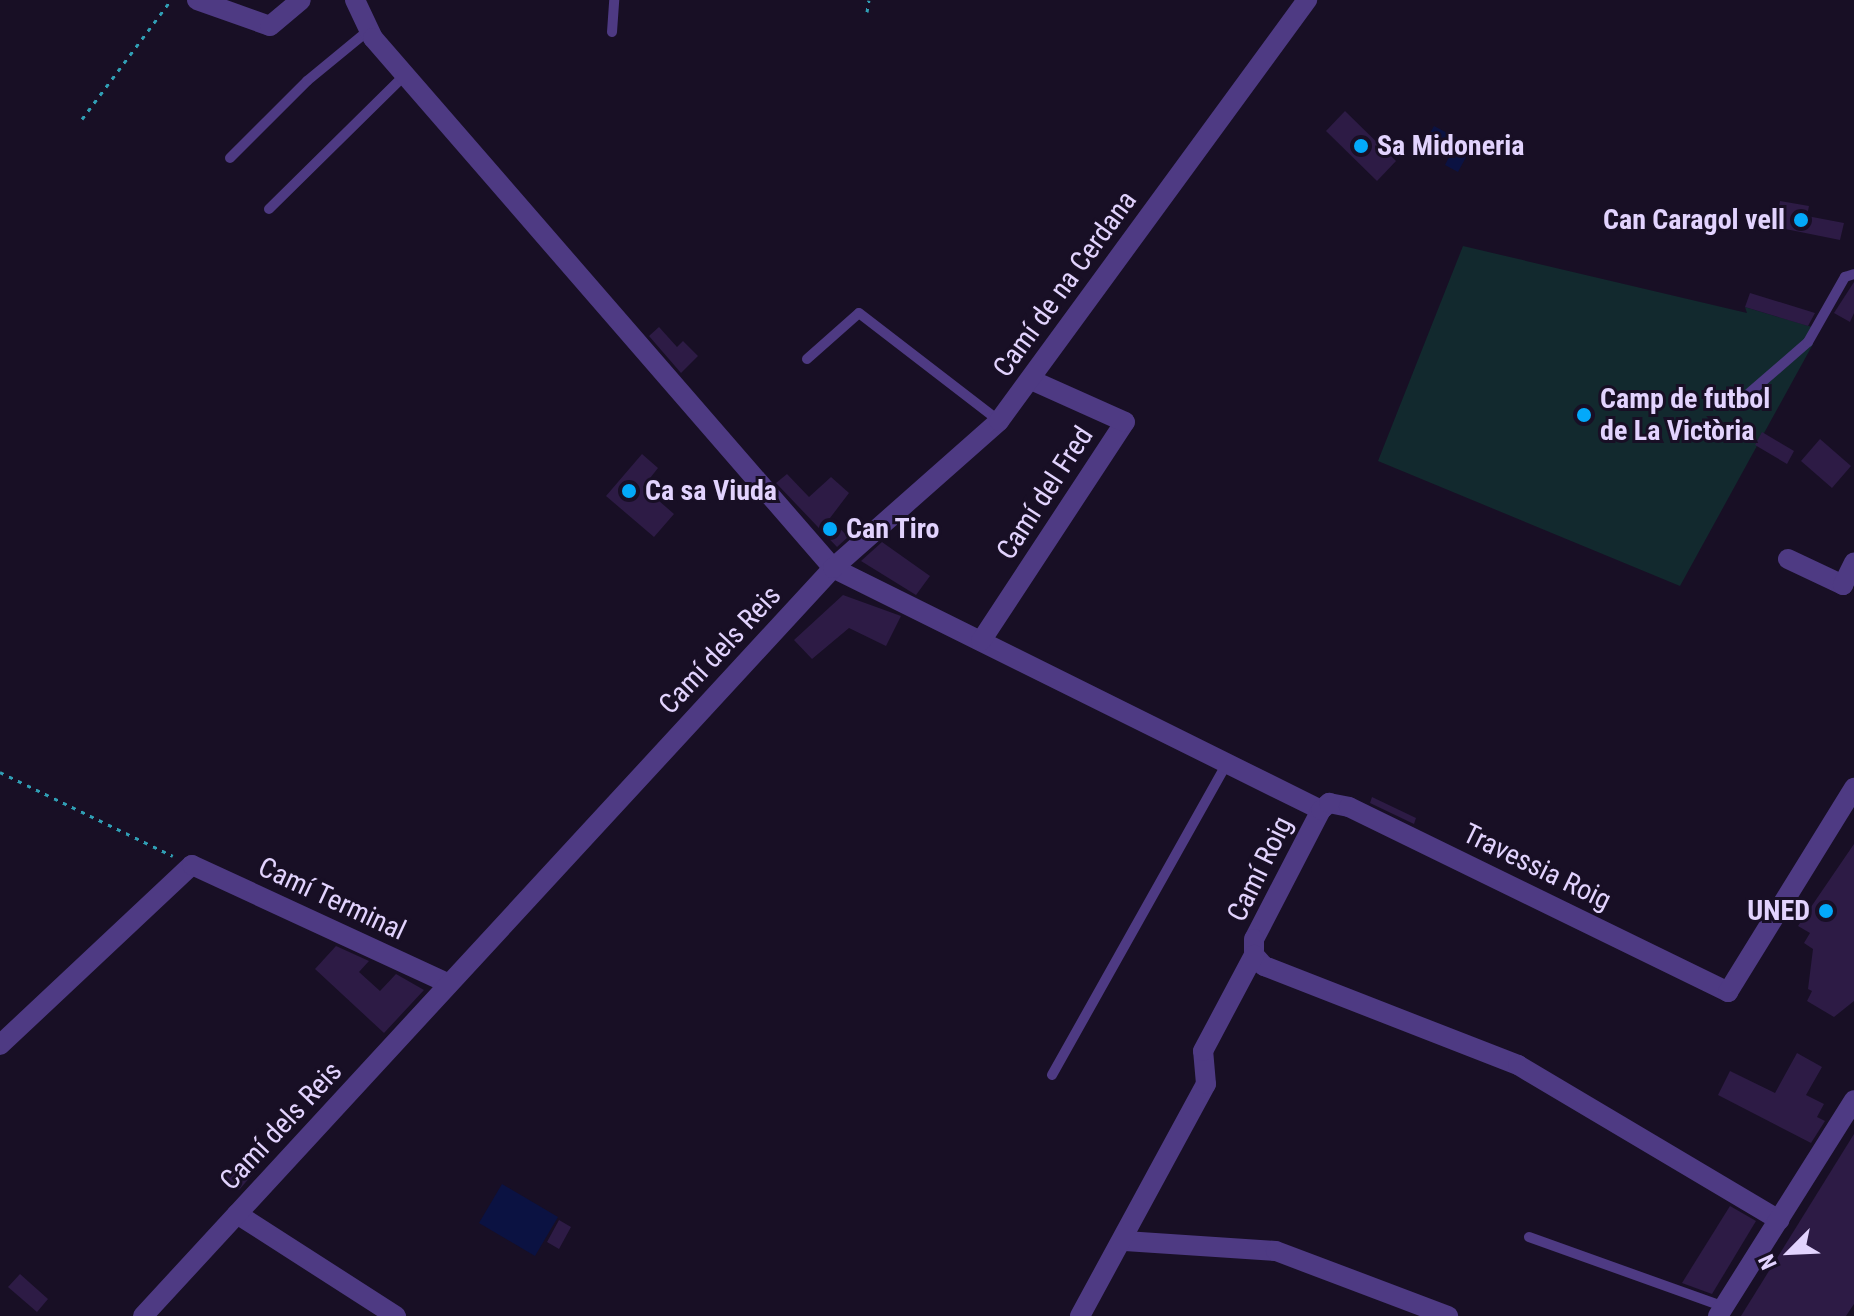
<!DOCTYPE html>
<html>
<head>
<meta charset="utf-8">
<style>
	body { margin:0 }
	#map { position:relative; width:1854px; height:1316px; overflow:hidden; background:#180f25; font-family:"Roboto Condensed",sans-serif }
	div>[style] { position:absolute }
	.green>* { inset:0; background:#12292e }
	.water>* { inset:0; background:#0b1242 }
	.building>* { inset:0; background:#2d1b45 }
	.path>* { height:3px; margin-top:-1.5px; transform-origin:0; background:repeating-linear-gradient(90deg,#309fb5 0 4px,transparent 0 10px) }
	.service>* { height:10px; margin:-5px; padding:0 5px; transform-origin:5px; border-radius:5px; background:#4e3a83 }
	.minor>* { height:20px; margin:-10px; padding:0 10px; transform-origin:10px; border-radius:10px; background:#4e3a83 }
	.dots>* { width:22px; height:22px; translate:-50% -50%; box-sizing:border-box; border:4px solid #180f25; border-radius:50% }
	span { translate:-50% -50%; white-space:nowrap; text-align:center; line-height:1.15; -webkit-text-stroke:6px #180f25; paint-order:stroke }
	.poi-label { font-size:28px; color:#e2d3fe; font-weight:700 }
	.left { translate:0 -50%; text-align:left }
	.right { translate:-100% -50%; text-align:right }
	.street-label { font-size:28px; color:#e2d3fe }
	.north { position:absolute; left:1750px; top:1212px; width:80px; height:80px; -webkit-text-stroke:6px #180f25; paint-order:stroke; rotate:246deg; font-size:22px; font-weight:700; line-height:32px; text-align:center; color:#e2d3fe }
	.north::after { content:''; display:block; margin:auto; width:28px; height:36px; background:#e2d3fe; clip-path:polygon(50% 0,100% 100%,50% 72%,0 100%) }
</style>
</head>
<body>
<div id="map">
	<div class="green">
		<div style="clip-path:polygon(1463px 246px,1747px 313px,1745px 307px,1812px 327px,1808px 342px,1813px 344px,1680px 586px,1378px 461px)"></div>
	</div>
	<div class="water">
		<div style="clip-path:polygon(1434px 126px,1472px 146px,1458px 172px,1445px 165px,1450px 155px,1425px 142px)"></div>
		<div style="clip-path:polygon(502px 1184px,558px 1217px,535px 1256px,479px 1223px)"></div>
	</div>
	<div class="building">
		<div style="clip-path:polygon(1345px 111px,1396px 161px,1377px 181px,1326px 131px)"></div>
		<div style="clip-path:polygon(1780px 201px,1809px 206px,1807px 216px,1844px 223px,1840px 240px,1775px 227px)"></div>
		<div style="clip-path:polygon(1854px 282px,1854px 313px,1850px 322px,1834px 313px)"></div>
		<div style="clip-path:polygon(1750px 293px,1815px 313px,1808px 326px,1745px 307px)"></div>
		<div style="clip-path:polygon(659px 327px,677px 347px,683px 341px,698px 356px,681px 373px,649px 336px)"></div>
		<div style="clip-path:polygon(1762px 432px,1794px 451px,1787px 464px,1755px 445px)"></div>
		<div style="clip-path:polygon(1820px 439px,1851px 466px,1832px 488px,1801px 461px)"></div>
		<div style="clip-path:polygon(642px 454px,658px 468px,643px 487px,674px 514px,654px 537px,606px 496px)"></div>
		<div style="clip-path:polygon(787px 474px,809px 497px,831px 477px,849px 493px,830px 518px,848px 537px,837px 547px,776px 483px)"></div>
		<div style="clip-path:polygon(882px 542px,930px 576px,916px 595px,861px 561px)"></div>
		<div style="clip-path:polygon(843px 595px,901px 616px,886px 646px,849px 628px,812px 659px,794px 640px)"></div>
		<div style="clip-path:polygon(1372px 797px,1416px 818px,1414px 824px,1370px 803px)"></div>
		<div style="clip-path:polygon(1854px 844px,1854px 1001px,1834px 1017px,1807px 1001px,1812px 991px,1808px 989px,1813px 949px,1804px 943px,1810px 933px,1798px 926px)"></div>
		<div style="clip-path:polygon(336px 946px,369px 961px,359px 972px,380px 991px,396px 974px,424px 990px,384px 1033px,315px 969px)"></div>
		<div style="clip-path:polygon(1797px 1053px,1822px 1067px,1806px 1095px,1824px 1104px,1817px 1117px,1825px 1121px,1811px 1143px,1718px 1095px,1730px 1071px,1775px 1093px)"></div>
		<div style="clip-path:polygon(1854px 1134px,1854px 1304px,1846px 1316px,1741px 1316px)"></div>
		<div style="clip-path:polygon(255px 1143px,269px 1155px,239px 1190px,225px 1177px)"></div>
		<div style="clip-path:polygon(1730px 1206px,1756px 1221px,1712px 1294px,1682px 1283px)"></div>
		<div style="clip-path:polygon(559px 1220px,571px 1227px,559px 1249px,547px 1242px)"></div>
		<div style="clip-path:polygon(20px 1274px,48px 1299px,37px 1312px,8px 1287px)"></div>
	</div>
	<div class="path">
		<div style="left:867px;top:12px;width:12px;rotate:-81deg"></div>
		<div style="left:82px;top:119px;width:149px;rotate:-53.2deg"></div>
		<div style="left:0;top:772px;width:192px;rotate:25.9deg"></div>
	</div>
	<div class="service">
		<div style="left:612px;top:32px;width:32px;rotate:-86deg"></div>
		<div style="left:230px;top:158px;width:109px;rotate:-45deg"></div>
		<div style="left:307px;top:81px;width:80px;rotate:-39.4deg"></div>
		<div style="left:269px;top:209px;width:191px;rotate:-44.6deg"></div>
		<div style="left:807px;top:359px;width:69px;rotate:-41.5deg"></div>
		<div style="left:859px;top:313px;width:177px;rotate:37.6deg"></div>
		<div style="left:1748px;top:394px;width:79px;rotate:-40.9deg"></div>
		<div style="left:1808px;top:342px;width:75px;rotate:-60.4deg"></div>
		<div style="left:1845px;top:277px;width:9px;rotate:-18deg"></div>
		<div style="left:1052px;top:1075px;width:358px;rotate:-60.7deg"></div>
		<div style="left:1529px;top:1237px;width:207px;rotate:19.7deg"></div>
	</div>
	<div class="minor">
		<div style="left:197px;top:0;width:77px;rotate:19.6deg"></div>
		<div style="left:270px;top:26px;width:40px;rotate:-40deg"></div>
		<div style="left:355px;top:0;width:42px;rotate:64.7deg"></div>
		<div style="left:373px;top:38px;width:702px;rotate:49.04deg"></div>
		<div style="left:833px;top:568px;width:545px;rotate:26.38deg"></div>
		<div style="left:1321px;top:810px;width:145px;rotate:117.4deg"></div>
		<div style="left:1254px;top:939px;width:16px;rotate:90deg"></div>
		<div style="left:1254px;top:955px;width:15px;rotate:48deg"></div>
		<div style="left:1264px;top:966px;width:273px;rotate:21.3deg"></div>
		<div style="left:1518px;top:1065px;width:304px;rotate:30.7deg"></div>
		<div style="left:1788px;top:559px;width:61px;rotate:25.3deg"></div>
		<div style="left:1843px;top:585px;width:25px;rotate:-64deg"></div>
		<div style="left:981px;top:641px;width:262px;rotate:-56.7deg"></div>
		<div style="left:1125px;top:422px;width:103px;rotate:-155.9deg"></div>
		<div style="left:1321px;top:810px;width:11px;rotate:-41deg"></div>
		<div style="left:1329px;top:803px;width:20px;rotate:11deg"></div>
		<div style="left:1349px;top:807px;width:422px;rotate:26deg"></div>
		<div style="left:1728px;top:992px;width:240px;rotate:-58.3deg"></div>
		<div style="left:0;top:1045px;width:263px;rotate:-43.2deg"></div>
		<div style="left:192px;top:865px;width:283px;rotate:24.8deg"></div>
		<div style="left:237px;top:1214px;width:189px;rotate:32.7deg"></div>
		<div style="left:1125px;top:1241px;width:151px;rotate:3.8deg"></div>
		<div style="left:1276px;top:1251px;width:184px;rotate:20.7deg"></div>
		<div style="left:143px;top:1316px;width:1018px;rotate:-47.31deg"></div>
		<div style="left:833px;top:568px;width:222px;rotate:-41.5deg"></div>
		<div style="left:999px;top:421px;width:522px;rotate:-53.81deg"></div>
		<div style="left:1080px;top:1316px;width:264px;rotate:-61.5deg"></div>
		<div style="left:1206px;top:1084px;width:33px;rotate:-95deg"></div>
		<div style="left:1203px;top:1051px;width:109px;rotate:-62deg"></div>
		<div style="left:1718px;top:1316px;width:255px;rotate:-57.8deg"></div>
	</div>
	<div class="dots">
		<div style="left:1361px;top:146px;background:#03a9fa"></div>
		<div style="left:1801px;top:220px;background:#03a9fa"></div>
		<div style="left:1584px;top:415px;background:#03a9fa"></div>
		<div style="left:629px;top:491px;background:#03a9fa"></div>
		<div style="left:830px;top:529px;background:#03a9fa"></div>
		<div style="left:1826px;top:911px;background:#03a9fa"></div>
	</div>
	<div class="poi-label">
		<span class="left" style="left:1377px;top:146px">Sa Midoneria</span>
		<span class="right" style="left:1785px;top:220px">Can Caragol vell</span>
		<span class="left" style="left:1600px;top:415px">Camp de futbol<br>de La Victòria</span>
		<span class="left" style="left:645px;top:491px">Ca sa Viuda</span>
		<span class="left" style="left:846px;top:529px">Can Tiro</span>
		<span class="right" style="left:1810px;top:911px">UNED</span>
	</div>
	<div class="street-label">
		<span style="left:1065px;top:284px;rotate:-54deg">Camí de na Cerdana</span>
		<span style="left:1045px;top:493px;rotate:-57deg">Camí del Fred</span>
		<span style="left:720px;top:650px;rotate:-47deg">Camí dels Reis</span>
		<span style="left:1537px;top:867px;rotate:26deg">Travessia Roig</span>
		<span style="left:1260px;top:869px;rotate:-64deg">Camí Roig</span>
		<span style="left:332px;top:899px;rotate:25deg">Camí Terminal</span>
		<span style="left:281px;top:1126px;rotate:-47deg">Camí dels Reis</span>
	</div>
	<div class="north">N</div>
</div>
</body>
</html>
